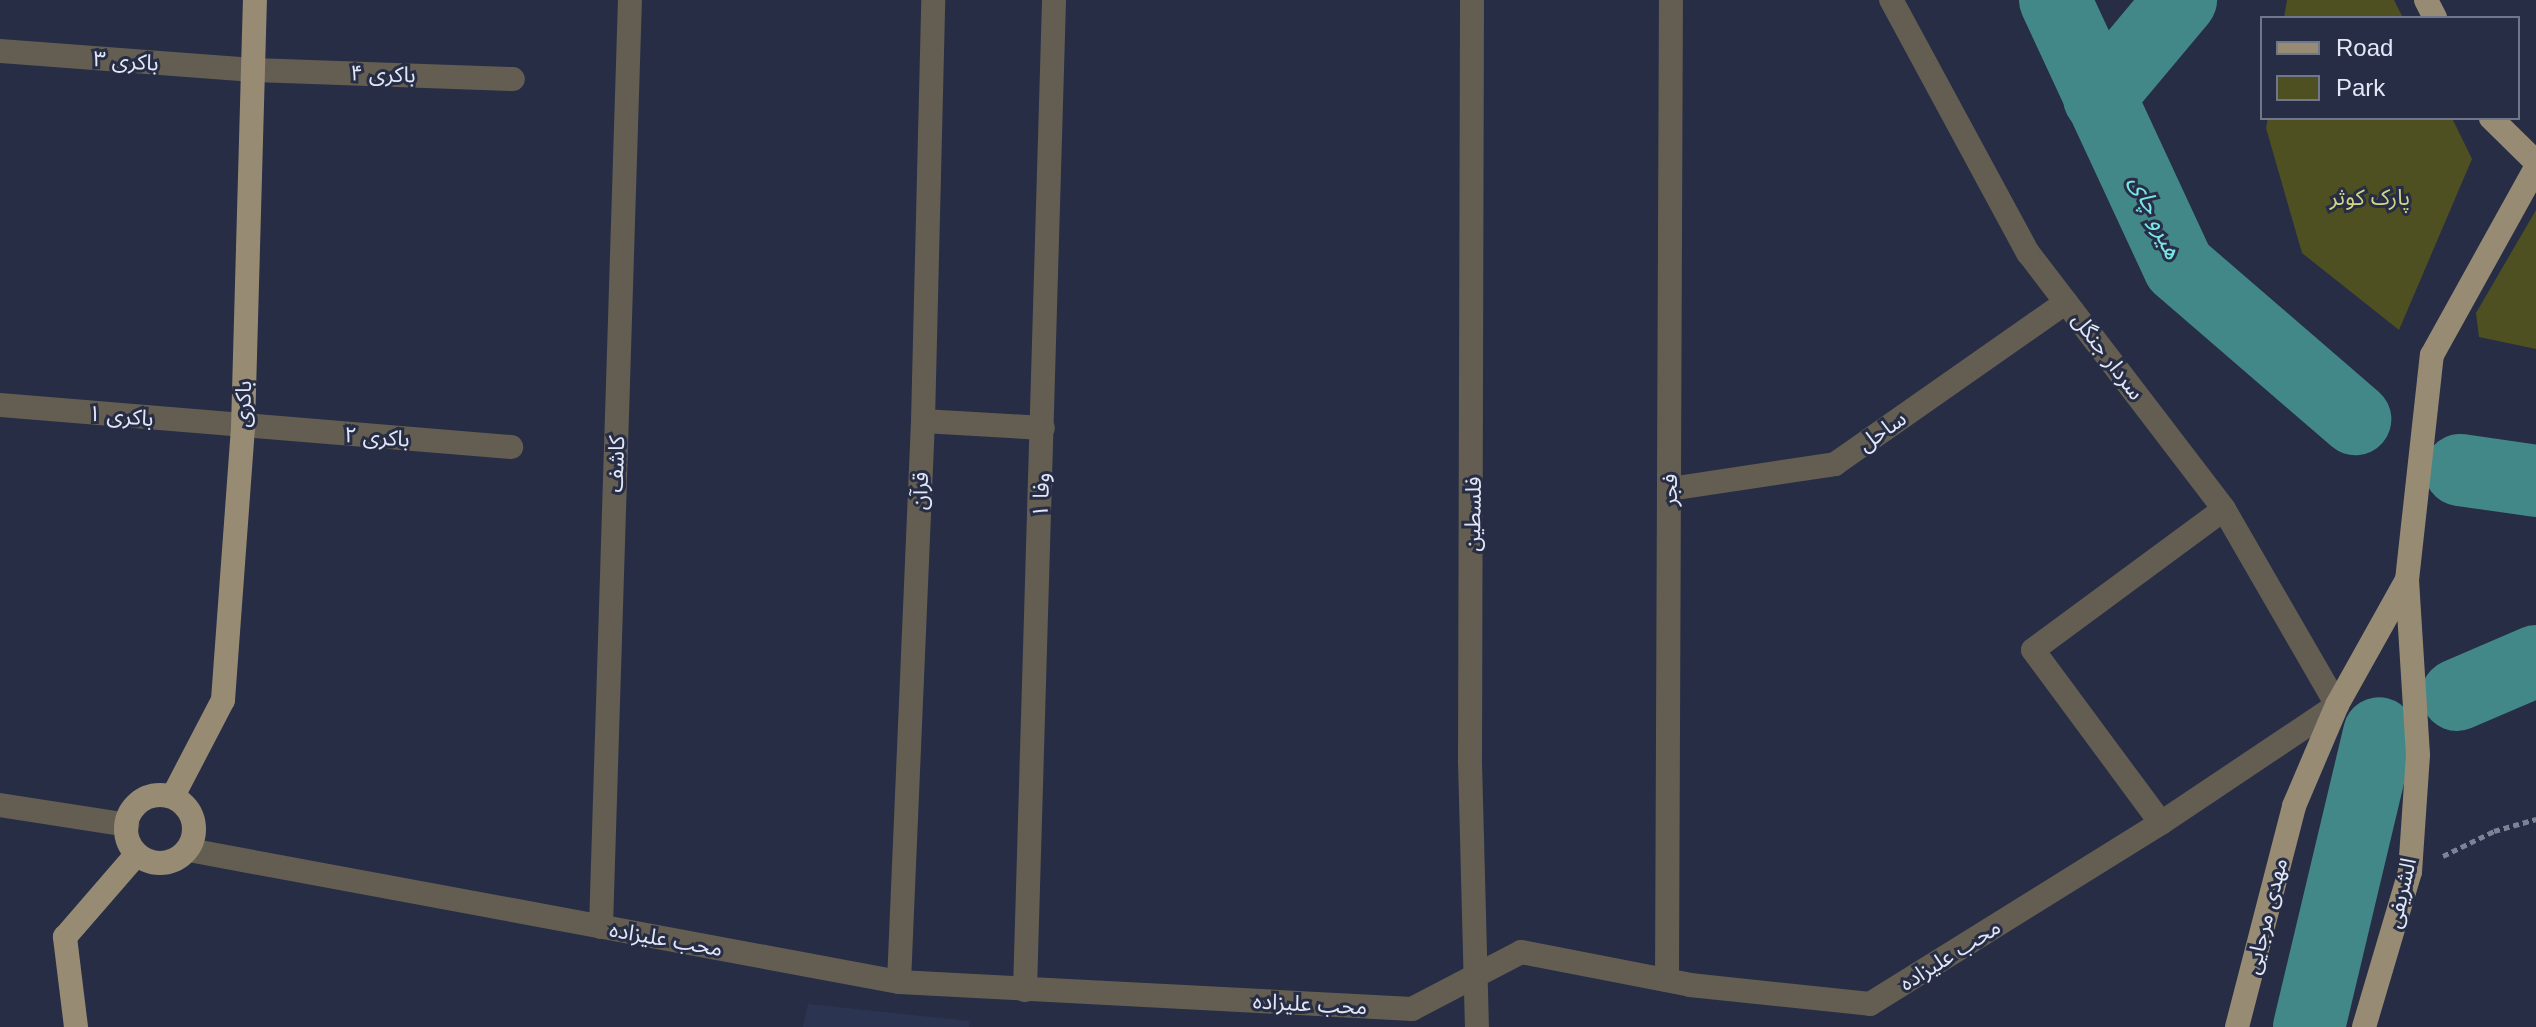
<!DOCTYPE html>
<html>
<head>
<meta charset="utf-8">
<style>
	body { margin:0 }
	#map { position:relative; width:2536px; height:1027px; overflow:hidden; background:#262d44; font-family:Helvetica,"Noto Sans Arabic",sans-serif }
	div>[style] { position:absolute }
	.built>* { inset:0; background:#2b3552 }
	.green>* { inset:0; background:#4f5022 }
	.river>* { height:72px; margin:-36px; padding:0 36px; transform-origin:36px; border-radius:36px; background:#438889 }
	.path>* { height:5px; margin-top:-2.5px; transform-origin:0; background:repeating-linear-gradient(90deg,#7d8396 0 6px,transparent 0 10px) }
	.minor>* { height:24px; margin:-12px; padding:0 12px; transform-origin:12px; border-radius:12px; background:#635d52 }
	.major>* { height:24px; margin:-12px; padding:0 12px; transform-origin:12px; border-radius:12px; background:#988b74 }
	.major>.ring { margin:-12px; padding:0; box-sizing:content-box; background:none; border:24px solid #988b74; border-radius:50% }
	span { translate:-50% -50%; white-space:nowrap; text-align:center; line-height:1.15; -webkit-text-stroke:6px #262d44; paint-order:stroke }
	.street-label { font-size:22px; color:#e1e7f6 }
	.park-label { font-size:22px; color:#d1d588 }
	.water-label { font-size:24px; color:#7be6e8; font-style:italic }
	.legend { position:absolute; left:2260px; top:16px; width:260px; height:104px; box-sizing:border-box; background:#262d44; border:2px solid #71778b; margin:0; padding:10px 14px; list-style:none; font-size:24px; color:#e1e7f6 }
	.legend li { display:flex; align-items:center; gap:16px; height:40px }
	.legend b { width:40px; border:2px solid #71778b }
</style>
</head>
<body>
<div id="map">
	<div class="built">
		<div style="clip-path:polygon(808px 1004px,970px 1021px,969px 1027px,803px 1027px)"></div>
	</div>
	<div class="green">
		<div style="clip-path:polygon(2287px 0,2394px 0,2403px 18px,2284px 18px)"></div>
		<div style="clip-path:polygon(2268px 118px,2452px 118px,2472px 159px,2399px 330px,2302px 253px,2266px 128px)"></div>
		<div style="clip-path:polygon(2536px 210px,2536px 349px,2479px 337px,2476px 313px)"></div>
	</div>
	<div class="river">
		<div style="left:2055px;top:0;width:294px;rotate:65.1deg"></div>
		<div style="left:2179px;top:267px;width:233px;rotate:40.8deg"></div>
		<div style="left:2099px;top:98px;width:128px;rotate:-50.1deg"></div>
		<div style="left:2460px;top:470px;width:77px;rotate:8.2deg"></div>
		<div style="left:2457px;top:695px;width:86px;rotate:-23.3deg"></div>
		<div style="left:2309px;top:1027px;width:302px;rotate:-76.6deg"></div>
	</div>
	<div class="path">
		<div style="left:2443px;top:856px;width:57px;rotate:-26.1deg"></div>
		<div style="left:2494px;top:831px;width:44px;rotate:-15.9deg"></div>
	</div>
	<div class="minor">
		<div style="left:1472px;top:0;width:762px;rotate:90.15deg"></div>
		<div style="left:1470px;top:762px;width:265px;rotate:88.5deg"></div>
		<div style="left:0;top:51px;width:254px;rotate:4.3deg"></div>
		<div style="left:253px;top:70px;width:260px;rotate:2deg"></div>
		<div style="left:0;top:405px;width:513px;rotate:4.7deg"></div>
		<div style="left:923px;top:421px;width:120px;rotate:3.3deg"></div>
		<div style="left:1670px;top:489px;width:167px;rotate:-8.6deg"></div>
		<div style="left:1835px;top:464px;width:282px;rotate:-35deg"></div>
		<div style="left:0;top:805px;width:129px;rotate:8.9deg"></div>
		<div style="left:2161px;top:823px;width:215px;rotate:-126.5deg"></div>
		<div style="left:2033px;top:650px;width:237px;rotate:-36.4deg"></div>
		<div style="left:189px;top:850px;width:722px;rotate:10.53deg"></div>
		<div style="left:899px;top:982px;width:514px;rotate:3.01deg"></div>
		<div style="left:1412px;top:1009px;width:123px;rotate:-27.6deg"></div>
		<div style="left:1521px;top:952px;width:172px;rotate:11deg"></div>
		<div style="left:1690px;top:985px;width:181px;rotate:6deg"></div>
		<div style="left:1870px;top:1004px;width:343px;rotate:-31.9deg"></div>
		<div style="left:2161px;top:823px;width:212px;rotate:-33.8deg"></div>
		<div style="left:2337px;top:705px;width:226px;rotate:-120deg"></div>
		<div style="left:2224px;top:509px;width:322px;rotate:-127.4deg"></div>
		<div style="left:2028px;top:253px;width:288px;rotate:-118.4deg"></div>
		<div style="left:601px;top:927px;width:927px;rotate:-88.21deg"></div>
		<div style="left:1667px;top:980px;width:980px;rotate:-89.77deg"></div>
		<div style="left:899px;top:982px;width:562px;rotate:-87.55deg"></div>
		<div style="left:923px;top:421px;width:421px;rotate:-88.6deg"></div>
		<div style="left:1025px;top:990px;width:990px;rotate:-88.32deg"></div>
	</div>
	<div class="major">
		<div style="left:2426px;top:0;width:20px;rotate:63deg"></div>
		<div style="left:2491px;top:118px;width:63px;rotate:44.4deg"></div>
		<div class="ring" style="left:126px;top:795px;width:44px;height:44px"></div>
		<div style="left:173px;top:796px;width:108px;rotate:-62.5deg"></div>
		<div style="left:223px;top:700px;width:274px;rotate:-85.8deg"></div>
		<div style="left:243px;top:427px;width:427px;rotate:-88.4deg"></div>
		<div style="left:76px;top:1027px;width:91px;rotate:-97deg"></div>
		<div style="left:65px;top:937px;width:108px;rotate:-49.1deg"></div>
		<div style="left:2237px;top:1027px;width:228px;rotate:-75.5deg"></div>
		<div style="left:2294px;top:806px;width:110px;rotate:-66.9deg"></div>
		<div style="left:2337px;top:705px;width:143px;rotate:-60.8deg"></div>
		<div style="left:2364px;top:1027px;width:162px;rotate:-73.5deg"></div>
		<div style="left:2410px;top:872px;width:117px;rotate:-86.1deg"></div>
		<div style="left:2418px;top:755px;width:175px;rotate:-93.6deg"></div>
		<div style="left:2407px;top:580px;width:226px;rotate:-83.7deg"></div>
		<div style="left:2432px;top:355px;width:215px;rotate:-61deg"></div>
	</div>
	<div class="street-label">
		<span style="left:126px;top:61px;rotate:4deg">باکری ۳</span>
		<span style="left:383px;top:74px;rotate:2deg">باکری ۴</span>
		<span style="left:2108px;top:356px;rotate:53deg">سردار جنگل</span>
		<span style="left:243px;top:404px;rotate:-88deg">باکری</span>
		<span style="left:121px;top:416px;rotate:5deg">باکری ۱</span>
		<span style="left:1882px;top:431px;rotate:-35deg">ساحل</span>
		<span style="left:377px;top:437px;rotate:4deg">باکری ۲</span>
		<span style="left:616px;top:464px;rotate:-88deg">کاشف</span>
		<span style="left:1670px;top:490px;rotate:-90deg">فجر</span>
		<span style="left:920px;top:491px;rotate:-88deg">قرآن</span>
		<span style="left:1041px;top:495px;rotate:-88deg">وفا ۱</span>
		<span style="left:1473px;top:514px;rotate:-89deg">فلسطین</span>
		<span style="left:2401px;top:893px;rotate:-77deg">الشریفی</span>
		<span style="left:2266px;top:916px;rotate:-76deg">مهدی مرجایی</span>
		<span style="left:666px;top:939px;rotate:10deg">محب علیزاده</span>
		<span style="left:1950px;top:955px;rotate:-32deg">محب علیزاده</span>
		<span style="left:1310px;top:1004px;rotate:3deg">محب علیزاده</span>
	</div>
	<div class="park-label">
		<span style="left:2370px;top:198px">پارک کوثر</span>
	</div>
	<div class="water-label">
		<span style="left:2156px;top:217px;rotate:65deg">هیرو چای</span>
	</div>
	<ul class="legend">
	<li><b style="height:10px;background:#988b74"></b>Road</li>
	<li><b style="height:22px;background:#4f5022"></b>Park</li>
	</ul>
</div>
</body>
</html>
